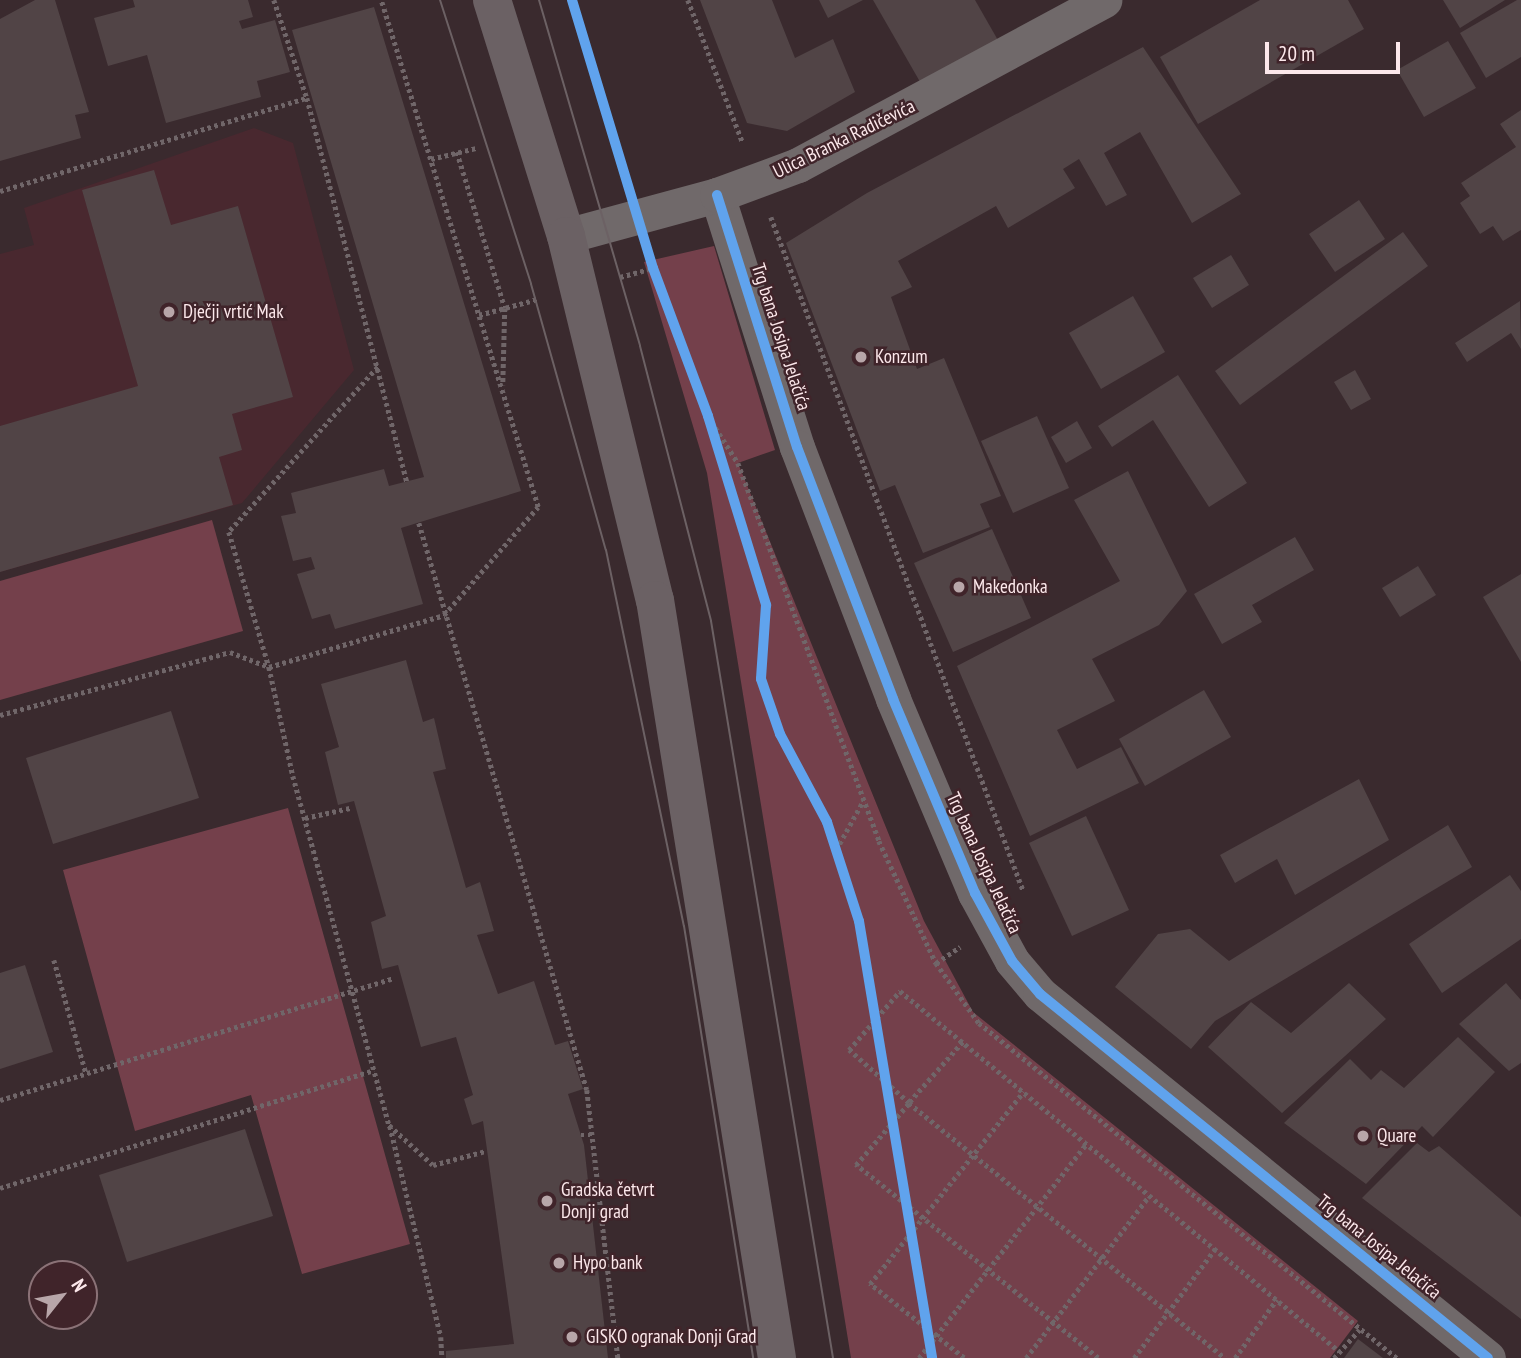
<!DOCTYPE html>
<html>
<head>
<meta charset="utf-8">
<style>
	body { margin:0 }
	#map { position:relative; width:1521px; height:1358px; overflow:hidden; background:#3a2a2e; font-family:"PT Sans Narrow",sans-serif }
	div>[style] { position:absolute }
	.built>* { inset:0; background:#49282f }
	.green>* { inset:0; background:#74404b }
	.building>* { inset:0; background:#514446 }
	.path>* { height:4.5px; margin-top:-2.25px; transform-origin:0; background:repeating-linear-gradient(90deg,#706669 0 3.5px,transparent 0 7px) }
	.minor>* { height:35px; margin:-17.5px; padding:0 17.5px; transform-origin:17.5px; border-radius:17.5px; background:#70696a }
	.secondary>* { height:38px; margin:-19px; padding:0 19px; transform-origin:19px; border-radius:19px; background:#6b6164 }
	.tram>* { height:2px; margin:-1px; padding:0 1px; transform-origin:1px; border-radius:1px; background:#6c6164 }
	.cycleway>* { height:10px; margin:-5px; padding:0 5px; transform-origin:5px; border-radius:5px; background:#60a3ed }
	.dots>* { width:19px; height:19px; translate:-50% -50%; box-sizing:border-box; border:4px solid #40242a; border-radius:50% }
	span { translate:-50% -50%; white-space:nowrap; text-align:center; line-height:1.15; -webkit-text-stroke:5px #40242a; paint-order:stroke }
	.street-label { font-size:19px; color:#fce8eb }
	.poi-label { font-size:19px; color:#fce8eb }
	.left { translate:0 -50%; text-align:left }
	.north { position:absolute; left:28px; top:1260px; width:70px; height:70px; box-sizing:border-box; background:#40242a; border:2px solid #8b7277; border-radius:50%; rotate:59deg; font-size:19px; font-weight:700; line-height:28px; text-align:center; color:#fce8eb }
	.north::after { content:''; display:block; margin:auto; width:24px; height:32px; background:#b8a6a9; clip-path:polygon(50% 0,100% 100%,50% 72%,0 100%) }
	.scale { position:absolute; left:1265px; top:42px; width:135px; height:32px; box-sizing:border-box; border:4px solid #fce8eb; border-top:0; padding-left:9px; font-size:21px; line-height:24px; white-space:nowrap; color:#fce8eb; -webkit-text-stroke:5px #40242a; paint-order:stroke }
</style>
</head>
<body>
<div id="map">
	<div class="built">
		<div style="clip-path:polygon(254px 128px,293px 143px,354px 370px,242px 503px,0 572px,0 254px,34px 245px,24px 208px)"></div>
	</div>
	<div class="green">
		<div style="clip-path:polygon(714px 246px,775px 450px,738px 463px,924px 921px,973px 1012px,1358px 1321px,1330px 1358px,851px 1358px,707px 473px,644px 262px)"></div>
		<div style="clip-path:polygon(212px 520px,243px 631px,0 700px,0 581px)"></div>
		<div style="clip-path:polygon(288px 808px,410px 1244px,302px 1274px,251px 1095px,135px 1131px,63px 870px)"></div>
	</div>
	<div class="building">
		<div style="clip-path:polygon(35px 0,55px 0,89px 112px,75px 115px,81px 138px,0 161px,0 19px)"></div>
		<div style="clip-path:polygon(133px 0,248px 0,253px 17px,239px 21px,242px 29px,275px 20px,290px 72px,257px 81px,261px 97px,166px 123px,147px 55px,108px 66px,94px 18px,135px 7px)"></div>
		<div style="clip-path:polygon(700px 0,772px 0,795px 58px,833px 39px,855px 92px,787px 131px,747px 123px)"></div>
		<div style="clip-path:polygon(819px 0,863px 0,828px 18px)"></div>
		<div style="clip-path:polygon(873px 0,975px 0,1003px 49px,927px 94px)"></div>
		<div style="clip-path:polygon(1260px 0,1348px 0,1364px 29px,1198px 124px,1160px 57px)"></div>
		<div style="clip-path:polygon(1443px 0,1505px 0,1460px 28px)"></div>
		<div style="clip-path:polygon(1517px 0,1521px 0,1521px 57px,1486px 78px,1460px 33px)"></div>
		<div style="clip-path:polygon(374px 7px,521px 491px,401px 528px,423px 604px,335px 629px,330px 614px,312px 619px,297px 574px,315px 569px,311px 557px,293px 561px,281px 516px,296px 513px,291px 493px,384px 469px,389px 486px,424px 477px,292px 30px)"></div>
		<div style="clip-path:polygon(1448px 41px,1476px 88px,1424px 117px,1397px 70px)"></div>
		<div style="clip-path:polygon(1143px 47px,1241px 194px,1192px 223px,1140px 132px,1104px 153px,1127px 195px,1106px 206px,1079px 159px,1063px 169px,1075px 188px,1008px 228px,996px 206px,898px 261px,912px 287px,891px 297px,917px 369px,944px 358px,1001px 496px,980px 504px,990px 527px,923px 553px,895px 485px,880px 491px,786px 243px,867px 193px)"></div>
		<div style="clip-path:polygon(1521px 110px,1521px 230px,1503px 241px,1493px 226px,1480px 234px,1460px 203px,1470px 196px,1461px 183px,1516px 147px,1500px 124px)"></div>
		<div style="clip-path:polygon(154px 170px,171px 225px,238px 206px,293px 397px,232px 414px,242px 450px,219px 457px,233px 505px,0 572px,0 426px,138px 386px,82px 190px)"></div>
		<div style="clip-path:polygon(1359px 200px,1385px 239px,1335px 272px,1309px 234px)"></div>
		<div style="clip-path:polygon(1403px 232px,1428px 266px,1240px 405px,1215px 371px)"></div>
		<div style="clip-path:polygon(1231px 255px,1249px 285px,1212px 308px,1193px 278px)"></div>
		<div style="clip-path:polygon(1133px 296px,1165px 352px,1101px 389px,1069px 333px)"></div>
		<div style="clip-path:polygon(1520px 301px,1521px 349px,1511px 333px,1467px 362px,1455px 343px)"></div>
		<div style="clip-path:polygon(1355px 370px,1371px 399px,1351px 410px,1334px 382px)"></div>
		<div style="clip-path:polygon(1178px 375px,1247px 483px,1209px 507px,1153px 420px,1112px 447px,1098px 426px)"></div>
		<div style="clip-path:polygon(1037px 416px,1069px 488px,1013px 513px,981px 441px)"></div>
		<div style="clip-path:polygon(1077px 421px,1092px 448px,1066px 463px,1051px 437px)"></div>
		<div style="clip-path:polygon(1128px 471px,1187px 591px,1159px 625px,1092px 659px,1115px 701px,1057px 730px,1077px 769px,1121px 747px,1139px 783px,1030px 836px,957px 666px,1120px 581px,1074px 500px)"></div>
		<div style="clip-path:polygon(992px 529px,1031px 618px,953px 652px,914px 563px)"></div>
		<div style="clip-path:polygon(1295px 537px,1314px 570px,1252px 605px,1262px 622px,1222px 644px,1194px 594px)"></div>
		<div style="clip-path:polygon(1418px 566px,1436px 595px,1400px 617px,1382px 588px)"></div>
		<div style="clip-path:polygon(1521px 574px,1521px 662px,1483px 597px)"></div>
		<div style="clip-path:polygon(406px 660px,423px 722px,434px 718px,446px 769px,433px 772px,466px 888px,480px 882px,494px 931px,477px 935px,498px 994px,534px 981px,555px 1045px,568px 1041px,583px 1089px,568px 1094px,584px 1145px,608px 1358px,446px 1358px,446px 1351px,514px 1344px,483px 1121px,472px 1125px,464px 1099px,473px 1095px,456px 1037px,421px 1047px,398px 965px,382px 969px,371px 922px,386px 916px,354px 801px,338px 805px,325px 752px,339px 747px,321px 684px)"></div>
		<div style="clip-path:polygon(1204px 690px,1231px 737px,1145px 786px,1119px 739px)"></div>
		<div style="clip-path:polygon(171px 711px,199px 798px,53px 844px,26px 758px)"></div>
		<div style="clip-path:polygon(1359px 779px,1389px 840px,1295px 895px,1277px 859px,1235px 883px,1220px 855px)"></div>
		<div style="clip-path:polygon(1086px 816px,1129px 910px,1072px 936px,1029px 843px)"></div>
		<div style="clip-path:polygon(1448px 825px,1472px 867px,1215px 1021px,1191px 1049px,1115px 987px,1158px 934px,1190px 929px,1229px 961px)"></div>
		<div style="clip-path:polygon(1510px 875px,1521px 891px,1521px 939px,1442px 993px,1409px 944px)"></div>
		<div style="clip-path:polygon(25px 965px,53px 1052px,0 1069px,0 973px)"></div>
		<div style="clip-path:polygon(1349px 983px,1386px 1019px,1282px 1113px,1208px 1047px,1251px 1002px,1291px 1033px)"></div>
		<div style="clip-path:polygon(1506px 983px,1521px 1000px,1521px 1063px,1509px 1071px,1459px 1024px)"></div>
		<div style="clip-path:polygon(1458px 1037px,1495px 1072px,1433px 1137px,1422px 1126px,1366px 1184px,1284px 1123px,1350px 1059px,1371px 1080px,1381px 1070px,1404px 1088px)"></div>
		<div style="clip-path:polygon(245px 1129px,273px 1216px,127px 1262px,99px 1175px)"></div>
		<div style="clip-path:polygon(1417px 1143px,1429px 1152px,1439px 1146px,1521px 1217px,1521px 1319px,1362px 1198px)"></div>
		<div style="clip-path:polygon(1358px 1339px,1383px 1358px,1344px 1358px)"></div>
	</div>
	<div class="path">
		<div style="left:274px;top:0;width:103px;rotate:71.4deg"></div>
		<div style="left:307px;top:98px;width:396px;rotate:75.4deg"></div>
		<div style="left:688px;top:0;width:153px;rotate:69deg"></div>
		<div style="left:457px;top:152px;width:163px;rotate:72.9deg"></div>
		<div style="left:505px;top:308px;width:77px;rotate:91.5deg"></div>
		<div style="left:431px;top:159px;width:46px;rotate:-13.7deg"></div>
		<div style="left:0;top:191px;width:321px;rotate:-16.9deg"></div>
		<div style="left:771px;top:217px;width:719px;rotate:69.47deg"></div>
		<div style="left:620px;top:277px;width:34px;rotate:-15deg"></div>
		<div style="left:479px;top:315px;width:61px;rotate:-15.2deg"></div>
		<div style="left:378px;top:367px;width:222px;rotate:132.1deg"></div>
		<div style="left:229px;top:532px;width:141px;rotate:73.5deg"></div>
		<div style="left:269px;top:667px;width:183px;rotate:-16.5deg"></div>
		<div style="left:444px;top:615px;width:143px;rotate:-49deg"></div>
		<div style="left:538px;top:507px;width:531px;rotate:-107.21deg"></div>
		<div style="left:708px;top:416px;width:56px;rotate:57.4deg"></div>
		<div style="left:738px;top:463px;width:403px;rotate:69.5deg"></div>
		<div style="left:879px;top:841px;width:135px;rotate:65deg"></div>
		<div style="left:936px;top:963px;width:74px;rotate:54.4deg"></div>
		<div style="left:979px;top:1023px;width:536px;rotate:38.71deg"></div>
		<div style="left:419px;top:523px;width:591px;rotate:73.5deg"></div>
		<div style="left:587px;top:1090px;width:270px;rotate:83.4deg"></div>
		<div style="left:0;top:715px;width:238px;rotate:-15.3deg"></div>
		<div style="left:230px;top:652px;width:42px;rotate:21deg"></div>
		<div style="left:269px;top:667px;width:112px;rotate:77.6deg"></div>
		<div style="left:293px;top:776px;width:362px;rotate:74.6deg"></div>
		<div style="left:389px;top:1125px;width:59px;rotate:42.3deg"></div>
		<div style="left:433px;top:1165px;width:55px;rotate:-14.8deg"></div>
		<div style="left:305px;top:818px;width:46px;rotate:-12.5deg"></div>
		<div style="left:836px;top:850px;width:56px;rotate:-61.1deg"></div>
		<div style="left:54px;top:960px;width:117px;rotate:74.2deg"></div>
		<div style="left:936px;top:963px;width:29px;rotate:-34deg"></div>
		<div style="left:963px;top:1042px;width:81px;rotate:131.5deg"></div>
		<div style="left:909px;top:1103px;width:406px;rotate:38.9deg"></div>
		<div style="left:0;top:1100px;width:412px;rotate:-17.2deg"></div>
		<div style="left:390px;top:1126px;width:217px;rotate:76.4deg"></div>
		<div style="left:441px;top:1337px;width:21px;rotate:87deg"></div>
		<div style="left:581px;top:1135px;width:9px"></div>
		<div style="left:0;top:1188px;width:392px;rotate:-17.5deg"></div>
		<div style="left:919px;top:1358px;width:271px;rotate:-52deg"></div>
		<div style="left:964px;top:1358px;width:120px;rotate:-141.8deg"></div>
		<div style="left:870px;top:1284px;width:246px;rotate:-51.4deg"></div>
		<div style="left:1026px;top:1358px;width:203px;rotate:-52.8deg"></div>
		<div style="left:1098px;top:1358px;width:310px;rotate:-141.4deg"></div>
		<div style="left:856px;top:1165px;width:82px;rotate:-49.5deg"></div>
		<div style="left:909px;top:1103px;width:80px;rotate:-138.5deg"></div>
		<div style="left:849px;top:1050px;width:78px;rotate:-49.2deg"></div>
		<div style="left:900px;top:991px;width:568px;rotate:39.35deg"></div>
		<div style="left:1134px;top:1358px;width:136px;rotate:-53.4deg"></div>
		<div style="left:1235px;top:1358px;width:72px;rotate:-54.6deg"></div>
		<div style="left:1334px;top:1358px;width:38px;rotate:-48deg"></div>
	</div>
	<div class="minor">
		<div style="left:717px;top:195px;width:264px;rotate:72.4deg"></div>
		<div style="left:797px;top:447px;width:270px;rotate:69.1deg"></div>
		<div style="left:893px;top:699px;width:211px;rotate:67.1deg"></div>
		<div style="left:975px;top:893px;width:77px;rotate:61.4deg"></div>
		<div style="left:1012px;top:961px;width:43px;rotate:49.7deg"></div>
		<div style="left:1040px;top:994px;width:577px;rotate:39.09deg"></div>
		<div style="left:566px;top:236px;width:156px;rotate:-15.2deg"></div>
		<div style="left:717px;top:195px;width:86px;rotate:-20.3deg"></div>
		<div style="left:798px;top:165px;width:348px;rotate:-28.3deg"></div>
	</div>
	<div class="secondary">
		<div style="left:492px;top:0;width:247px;rotate:72.6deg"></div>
		<div style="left:566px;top:236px;width:375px;rotate:76.3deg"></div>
		<div style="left:655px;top:600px;width:768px;rotate:80.86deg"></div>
	</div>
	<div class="tram">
		<div style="left:440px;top:0;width:298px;rotate:72.2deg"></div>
		<div style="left:531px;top:284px;width:276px;rotate:74.3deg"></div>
		<div style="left:606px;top:550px;width:384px;rotate:78.3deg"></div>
		<div style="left:684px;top:926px;width:437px;rotate:80.9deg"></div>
		<div style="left:539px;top:0;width:360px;rotate:73.7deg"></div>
		<div style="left:640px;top:346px;width:284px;rotate:75.5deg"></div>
		<div style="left:711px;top:621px;width:747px;rotate:80.6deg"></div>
	</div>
	<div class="cycleway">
		<div style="left:572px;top:0;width:280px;rotate:73.2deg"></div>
		<div style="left:653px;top:268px;width:158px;rotate:69.6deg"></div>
		<div style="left:708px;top:416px;width:198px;rotate:72.9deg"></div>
		<div style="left:766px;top:605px;width:74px;rotate:93.9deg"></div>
		<div style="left:761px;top:679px;width:58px;rotate:70.9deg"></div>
		<div style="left:780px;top:734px;width:100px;rotate:61.9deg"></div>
		<div style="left:827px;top:822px;width:104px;rotate:72.1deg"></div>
		<div style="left:859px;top:921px;width:443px;rotate:80.5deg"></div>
		<div style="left:717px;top:195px;width:264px;rotate:72.4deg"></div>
		<div style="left:797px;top:447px;width:270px;rotate:69.1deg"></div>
		<div style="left:893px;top:699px;width:211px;rotate:67.1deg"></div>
		<div style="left:975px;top:893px;width:77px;rotate:61.4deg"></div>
		<div style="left:1012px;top:961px;width:43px;rotate:49.7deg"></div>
		<div style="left:1040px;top:994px;width:577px;rotate:39.09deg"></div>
	</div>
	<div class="dots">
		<div style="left:169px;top:312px;background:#b8a6a9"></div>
		<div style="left:861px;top:357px;background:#b8a6a9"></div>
		<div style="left:959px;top:587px;background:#b8a6a9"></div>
		<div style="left:1363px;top:1136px;background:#b8a6a9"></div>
		<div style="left:547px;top:1201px;background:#b8a6a9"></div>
		<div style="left:559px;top:1263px;background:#b8a6a9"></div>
		<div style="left:572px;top:1337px;background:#b8a6a9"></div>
	</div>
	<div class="street-label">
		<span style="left:844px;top:139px;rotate:-26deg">Ulica Branka Radičevića</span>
		<span style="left:781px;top:337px;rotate:72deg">Trg bana Josipa Jelačića</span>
		<span style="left:984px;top:863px;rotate:65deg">Trg bana Josipa Jelačića</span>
		<span style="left:1379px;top:1247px;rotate:39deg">Trg bana Josipa Jelačića</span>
	</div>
	<div class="poi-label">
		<span class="left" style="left:183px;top:312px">Dječji vrtić Mak</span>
		<span class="left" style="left:875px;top:357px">Konzum</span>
		<span class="left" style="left:973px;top:587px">Makedonka</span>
		<span class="left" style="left:1377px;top:1136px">Quare</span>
		<span class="left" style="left:561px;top:1201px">Gradska četvrt<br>Donji grad</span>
		<span class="left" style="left:573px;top:1263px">Hypo bank</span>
		<span class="left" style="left:586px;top:1337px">GISKO ogranak Donji Grad</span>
	</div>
	<div class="north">N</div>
	<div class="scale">20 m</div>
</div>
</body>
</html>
